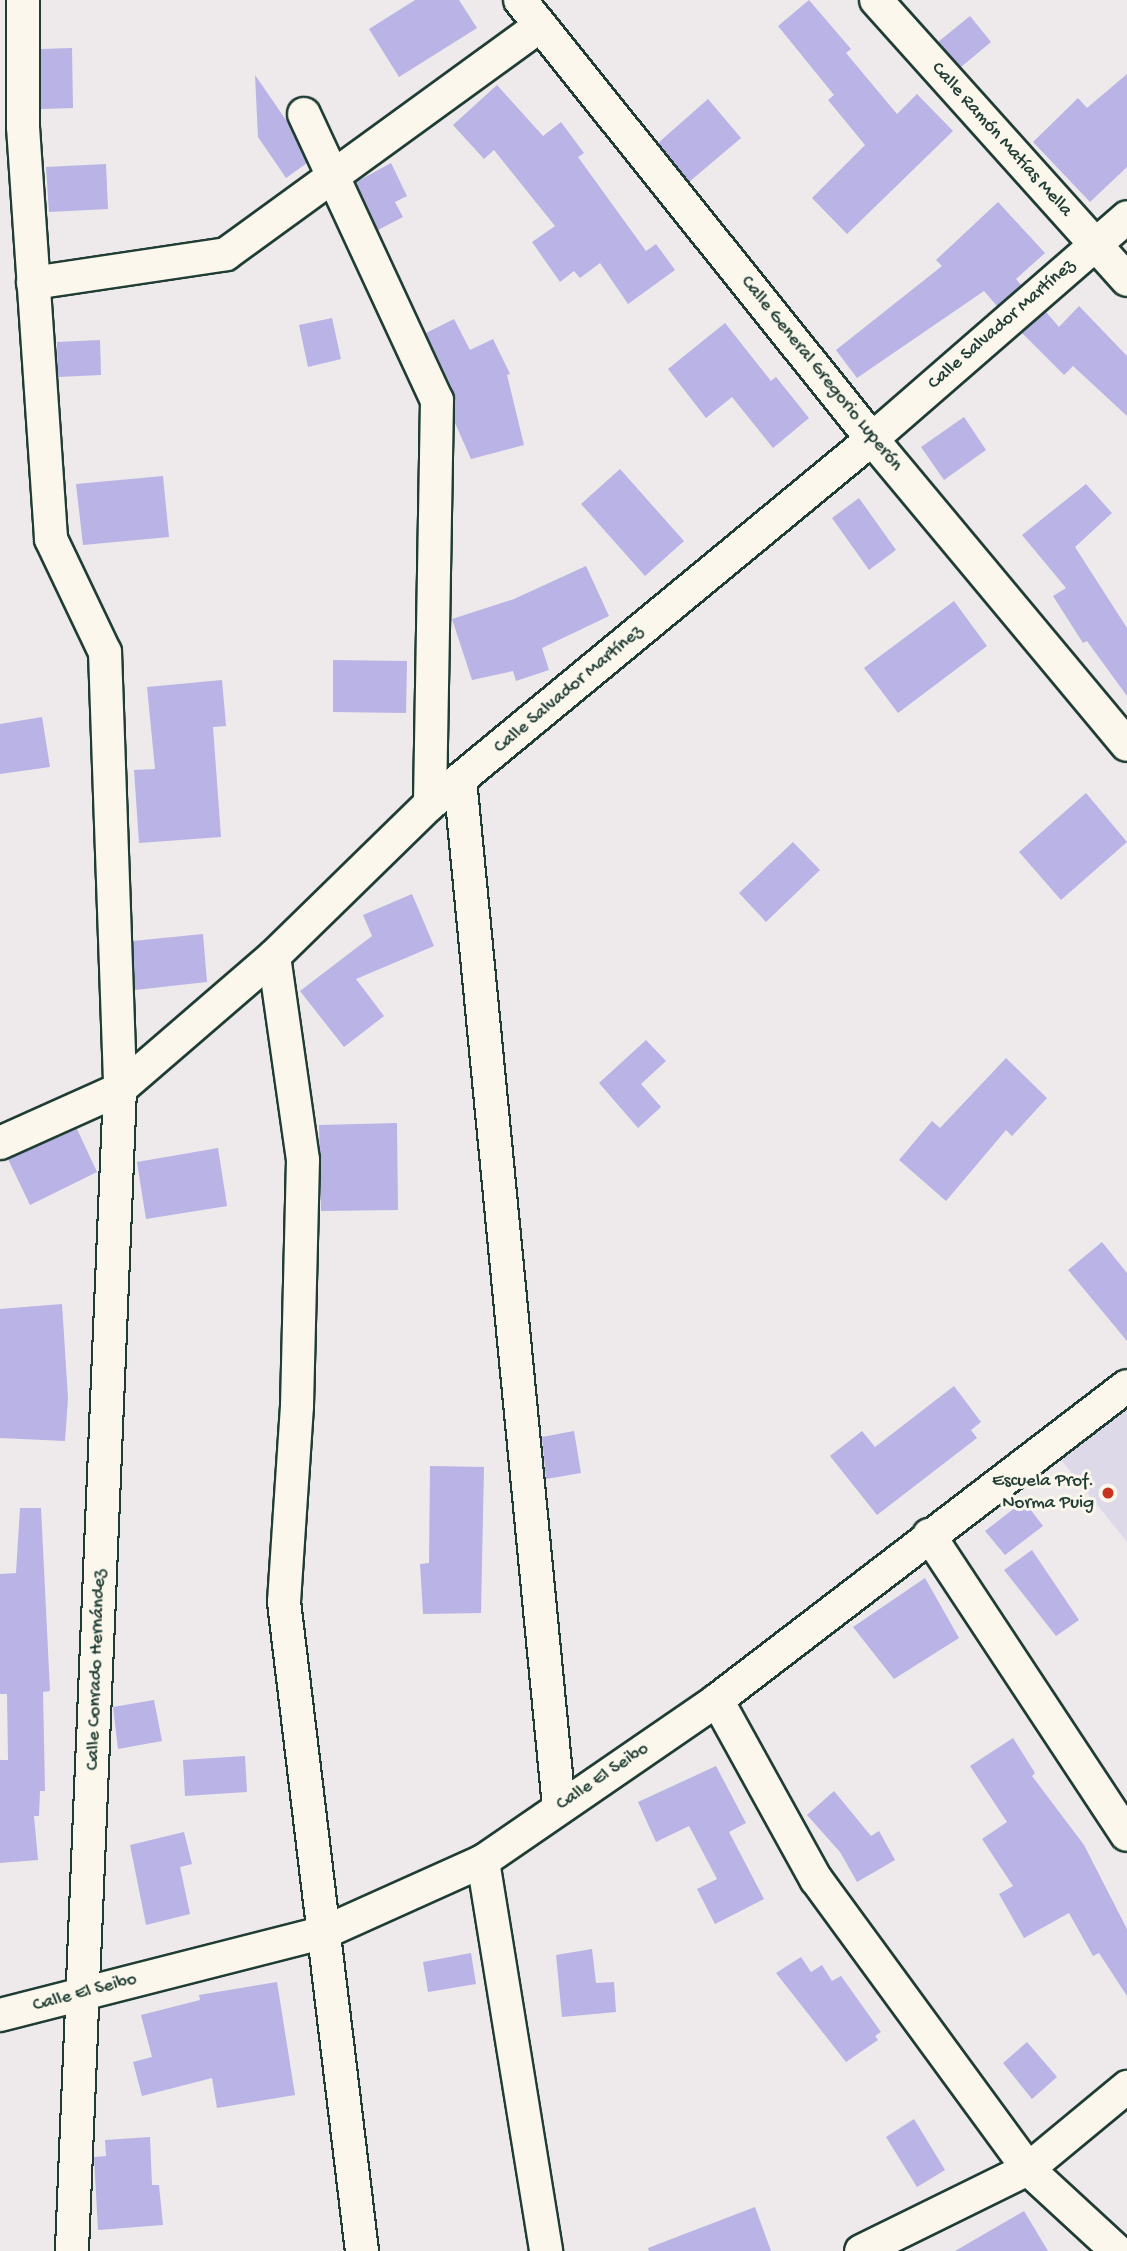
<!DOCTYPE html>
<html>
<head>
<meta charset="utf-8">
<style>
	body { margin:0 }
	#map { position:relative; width:1127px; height:2251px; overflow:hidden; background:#eee9eb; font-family:"Gochi Hand",sans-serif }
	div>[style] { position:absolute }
	.built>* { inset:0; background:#ded9e9 }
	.building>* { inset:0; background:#bab3e5 }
	.roads { filter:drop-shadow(2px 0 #1f3d34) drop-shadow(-2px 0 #1f3d34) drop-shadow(0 2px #1f3d34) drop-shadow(0 -2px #1f3d34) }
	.minor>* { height:32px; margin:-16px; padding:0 16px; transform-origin:16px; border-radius:16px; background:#fbf7ec }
	.dots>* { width:19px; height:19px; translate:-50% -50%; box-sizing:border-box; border:4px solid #fbf7ec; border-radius:50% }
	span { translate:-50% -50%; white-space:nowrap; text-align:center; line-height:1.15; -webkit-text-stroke:6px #fbf7ec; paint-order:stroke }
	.street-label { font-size:19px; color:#1f3d34 }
	.poi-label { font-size:19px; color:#1f3d34 }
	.right { translate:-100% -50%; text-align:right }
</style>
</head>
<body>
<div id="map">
	<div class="built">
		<div style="clip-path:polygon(1127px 1386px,1127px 1542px,1049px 1445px)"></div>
	</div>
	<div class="building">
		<div style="clip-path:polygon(415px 0,459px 0,477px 28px,399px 77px,369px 29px)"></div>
		<div style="clip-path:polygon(809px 0,851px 49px,846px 53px,897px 114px,917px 94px,953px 131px,847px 234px,812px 198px,865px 145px,828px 100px,834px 95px,778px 26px)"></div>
		<div style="clip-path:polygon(970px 16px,991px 42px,961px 67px,938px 42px)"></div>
		<div style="clip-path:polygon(72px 48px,73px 108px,41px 109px,41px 49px)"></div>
		<div style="clip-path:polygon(1127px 74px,1127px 167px,1090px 202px,1033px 142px,1078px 98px,1087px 108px)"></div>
		<div style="clip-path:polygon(255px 75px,288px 123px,307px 163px,286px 178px,258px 137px)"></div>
		<div style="clip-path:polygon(497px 85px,543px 136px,561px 122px,584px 153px,578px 157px,646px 251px,656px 244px,675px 270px,628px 304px,600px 263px,580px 278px,574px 271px,560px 282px,532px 242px,555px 226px,494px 150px,484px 159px,453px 125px)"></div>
		<div style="clip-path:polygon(708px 99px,741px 138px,689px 182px,658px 143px)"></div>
		<div style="clip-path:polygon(391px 163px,407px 196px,395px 202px,403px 217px,378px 230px,356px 182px)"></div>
		<div style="clip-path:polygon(106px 164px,108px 209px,49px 212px,46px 167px)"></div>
		<div style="clip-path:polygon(998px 202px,1045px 253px,1016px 279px,1021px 285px,997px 306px,984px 291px,857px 378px,836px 350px,942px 266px,936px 260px)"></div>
		<div style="clip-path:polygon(1079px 306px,1127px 356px,1127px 416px,1073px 366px,1064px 375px,1022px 333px,1046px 312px,1059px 327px)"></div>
		<div style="clip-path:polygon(332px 318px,341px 359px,308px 367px,299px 325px)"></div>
		<div style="clip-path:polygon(454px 319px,470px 350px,493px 339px,510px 374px,507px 375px,524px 445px,471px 459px,455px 423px,454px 392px,426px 333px)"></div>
		<div style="clip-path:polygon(725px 323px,771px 381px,776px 377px,809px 418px,773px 448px,732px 397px,706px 418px,668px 369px)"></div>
		<div style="clip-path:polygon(100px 340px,101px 375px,58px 377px,57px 342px)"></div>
		<div style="clip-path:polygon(964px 417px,986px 450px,944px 480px,921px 447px)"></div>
		<div style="clip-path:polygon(620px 469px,684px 541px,645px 576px,581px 504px)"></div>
		<div style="clip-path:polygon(163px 476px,169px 537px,83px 545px,76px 484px)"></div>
		<div style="clip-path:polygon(1086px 484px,1112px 513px,1075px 547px,1127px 628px,1127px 696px,1087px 641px,1083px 643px,1053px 596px,1066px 588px,1022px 535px)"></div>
		<div style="clip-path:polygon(859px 498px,896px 550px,869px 570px,832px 518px)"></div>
		<div style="clip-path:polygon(586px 566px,609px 616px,542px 648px,549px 670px,516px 681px,513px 671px,472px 680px,452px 619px,514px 599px)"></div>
		<div style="clip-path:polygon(954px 601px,987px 646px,898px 713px,864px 668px)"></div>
		<div style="clip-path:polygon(333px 660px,407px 661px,406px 713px,333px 712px)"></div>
		<div style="clip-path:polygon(222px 680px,226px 726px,213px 727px,221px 837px,139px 843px,134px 770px,155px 769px,147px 687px)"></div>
		<div style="clip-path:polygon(42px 717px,50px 767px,0 774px,0 724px)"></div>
		<div style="clip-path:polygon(1086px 793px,1127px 842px,1061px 900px,1019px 852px)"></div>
		<div style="clip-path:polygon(793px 842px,820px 870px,766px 922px,739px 893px)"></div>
		<div style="clip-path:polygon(412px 894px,434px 946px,356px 979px,384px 1016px,344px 1047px,300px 991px,372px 936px,363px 915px)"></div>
		<div style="clip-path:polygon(203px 934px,207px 982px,135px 990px,133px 941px)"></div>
		<div style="clip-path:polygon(646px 1040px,666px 1061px,641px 1084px,661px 1107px,638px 1128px,599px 1083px)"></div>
		<div style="clip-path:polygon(1006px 1058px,1047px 1098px,1012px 1136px,1006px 1130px,946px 1201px,899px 1160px,932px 1121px,940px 1128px)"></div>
		<div style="clip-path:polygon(397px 1123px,398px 1210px,321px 1211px,319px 1125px)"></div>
		<div style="clip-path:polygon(77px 1129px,97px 1172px,30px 1205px,8px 1159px)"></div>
		<div style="clip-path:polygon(218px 1148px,227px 1206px,146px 1219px,137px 1162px)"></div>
		<div style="clip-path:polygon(1102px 1242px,1127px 1273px,1127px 1341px,1068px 1270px)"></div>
		<div style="clip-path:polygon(62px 1304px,68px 1398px,65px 1441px,0 1438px,0 1309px)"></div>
		<div style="clip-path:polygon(954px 1386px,981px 1422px,971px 1430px,977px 1438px,877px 1515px,830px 1456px,862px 1431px,875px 1447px)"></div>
		<div style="clip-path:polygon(574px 1431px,581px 1473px,546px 1479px,542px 1437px)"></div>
		<div style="clip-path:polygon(430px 1466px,484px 1467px,481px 1613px,423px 1614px,420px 1564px,429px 1563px)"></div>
		<div style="clip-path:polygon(1024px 1501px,1043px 1526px,1005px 1555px,985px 1531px)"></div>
		<div style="clip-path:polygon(20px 1508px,41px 1508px,50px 1691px,43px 1692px,45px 1791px,40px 1791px,39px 1816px,34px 1816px,38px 1860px,0 1863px,0 1760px,8px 1760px,7px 1694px,0 1694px,0 1574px,16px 1573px)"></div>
		<div style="clip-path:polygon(1032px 1550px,1079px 1620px,1056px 1636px,1004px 1570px)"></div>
		<div style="clip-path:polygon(925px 1578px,959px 1638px,894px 1679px,853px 1627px)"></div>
		<div style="clip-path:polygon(154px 1700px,162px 1741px,118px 1749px,113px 1707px)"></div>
		<div style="clip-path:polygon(1013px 1738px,1035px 1773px,1032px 1776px,1084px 1845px,1127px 1929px,1127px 1996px,1099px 1953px,1093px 1956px,1069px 1913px,1024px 1938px,999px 1894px,1013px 1886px,982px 1839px,1007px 1822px,970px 1766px)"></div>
		<div style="clip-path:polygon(245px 1756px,247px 1792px,185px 1796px,183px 1760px)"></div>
		<div style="clip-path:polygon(716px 1766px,746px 1823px,729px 1832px,764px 1899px,715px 1924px,697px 1889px,717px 1879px,689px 1826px,656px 1842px,638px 1802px)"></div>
		<div style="clip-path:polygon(834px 1791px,871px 1836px,879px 1831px,895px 1860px,857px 1882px,840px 1852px,807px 1815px)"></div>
		<div style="clip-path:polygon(184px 1832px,192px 1864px,180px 1867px,190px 1914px,146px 1925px,130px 1845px)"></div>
		<div style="clip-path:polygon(592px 1949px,596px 1983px,614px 1982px,616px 2012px,562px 2017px,556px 1955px)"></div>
		<div style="clip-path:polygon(471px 1953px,476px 1984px,428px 1992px,423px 1962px)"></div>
		<div style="clip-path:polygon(801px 1957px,811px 1972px,822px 1965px,832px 1981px,841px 1976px,881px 2032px,875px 2036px,878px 2040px,846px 2062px,776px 1973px)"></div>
		<div style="clip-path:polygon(277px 1982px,295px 2095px,217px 2108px,212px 2078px,142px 2096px,133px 2062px,152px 2057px,141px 2015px,200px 2000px,199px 1995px)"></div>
		<div style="clip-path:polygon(1027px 2042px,1057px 2077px,1032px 2099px,1003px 2063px)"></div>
		<div style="clip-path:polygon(914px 2119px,945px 2170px,917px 2187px,886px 2137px)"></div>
		<div style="clip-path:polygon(150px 2137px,152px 2185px,159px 2185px,163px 2225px,98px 2230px,94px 2157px,106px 2156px,105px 2140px)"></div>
		<div style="clip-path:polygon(755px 2207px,771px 2251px,649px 2251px,648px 2248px)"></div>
		<div style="clip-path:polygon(1024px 2211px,1048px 2251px,955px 2251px)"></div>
	</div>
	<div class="roads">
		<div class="minor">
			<div style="left:23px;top:0;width:127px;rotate:90deg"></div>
			<div style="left:23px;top:127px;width:413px;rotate:86.1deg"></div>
			<div style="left:51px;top:539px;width:125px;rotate:64.5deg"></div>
			<div style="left:105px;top:652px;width:437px;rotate:88deg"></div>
			<div style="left:120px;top:1089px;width:1163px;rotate:92.37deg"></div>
			<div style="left:520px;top:0;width:563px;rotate:51.28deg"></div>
			<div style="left:872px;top:439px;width:398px;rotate:50.2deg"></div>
			<div style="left:876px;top:0;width:376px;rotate:48.1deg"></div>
			<div style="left:304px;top:114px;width:315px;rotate:65.1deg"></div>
			<div style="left:437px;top:400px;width:404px;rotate:91deg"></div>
			<div style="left:33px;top:283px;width:195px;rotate:-8.5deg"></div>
			<div style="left:226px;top:254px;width:388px;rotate:-36deg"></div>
			<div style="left:460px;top:780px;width:1031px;rotate:84.49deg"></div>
			<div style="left:274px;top:956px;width:206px;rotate:81.9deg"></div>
			<div style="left:303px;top:1160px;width:246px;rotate:91.4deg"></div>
			<div style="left:297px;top:1406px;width:196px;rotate:93.8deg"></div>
			<div style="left:284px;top:1602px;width:654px;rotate:83.15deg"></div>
			<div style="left:0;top:1143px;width:132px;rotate:-24.2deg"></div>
			<div style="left:120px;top:1089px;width:203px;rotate:-40.8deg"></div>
			<div style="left:274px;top:956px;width:218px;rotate:-44.3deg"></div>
			<div style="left:430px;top:804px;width:573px;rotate:-39.55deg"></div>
			<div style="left:872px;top:439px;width:338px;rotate:-41deg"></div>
			<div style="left:929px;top:1535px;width:359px;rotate:56.6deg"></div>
			<div style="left:717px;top:1700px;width:205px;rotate:61.1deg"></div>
			<div style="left:816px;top:1879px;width:359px;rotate:53.8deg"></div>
			<div style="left:1028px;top:2169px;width:186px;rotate:153.8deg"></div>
			<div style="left:483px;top:1861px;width:395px;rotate:80.8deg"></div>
			<div style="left:0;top:2015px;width:335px;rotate:-14.3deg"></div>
			<div style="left:325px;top:1932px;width:173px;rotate:-24.2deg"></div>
			<div style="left:483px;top:1861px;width:284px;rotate:-34.5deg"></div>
			<div style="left:717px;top:1700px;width:516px;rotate:-37.45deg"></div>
			<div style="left:1117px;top:2251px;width:121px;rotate:-137.3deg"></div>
			<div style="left:1028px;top:2169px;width:129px;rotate:-39.6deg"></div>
		</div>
	</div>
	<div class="dots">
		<div style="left:1108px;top:1493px;background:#c8321e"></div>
	</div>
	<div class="street-label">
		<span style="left:1001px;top:140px;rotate:48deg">Calle Ramón Matías Mella</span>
		<span style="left:1002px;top:325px;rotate:-41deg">Calle Salvador Martínez</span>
		<span style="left:821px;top:374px;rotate:51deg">Calle General Gregorio Luperón</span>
		<span style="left:569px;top:690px;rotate:-40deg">Calle Salvador Martínez</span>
		<span style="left:97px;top:1670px;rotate:-88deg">Calle Conrado Hernández</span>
		<span style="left:603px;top:1777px;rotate:-34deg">Calle El Seibo</span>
		<span style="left:85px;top:1993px;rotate:-15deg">Calle El Seibo</span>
	</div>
	<div class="poi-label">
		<span class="right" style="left:1094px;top:1493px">Escuela Prof.<br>Norma Puig</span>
	</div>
</div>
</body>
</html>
